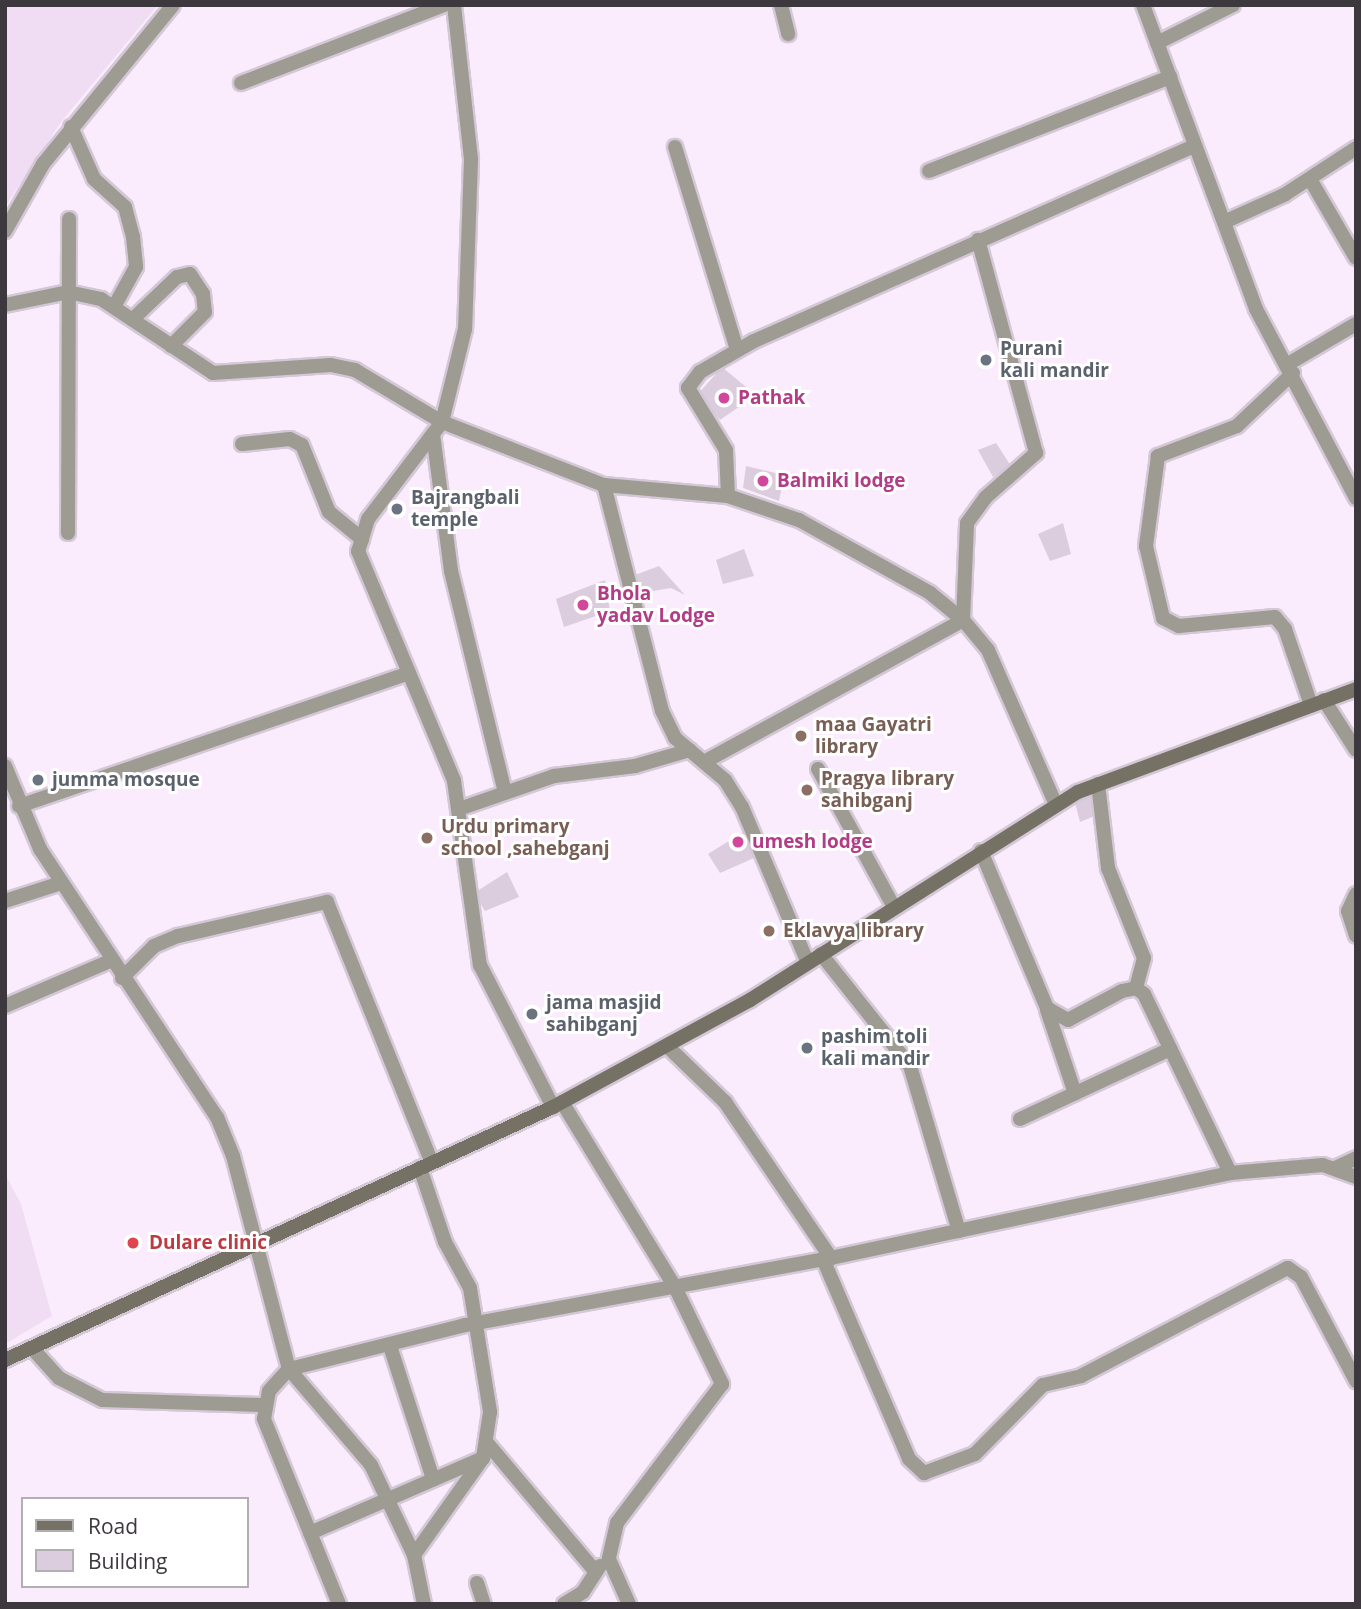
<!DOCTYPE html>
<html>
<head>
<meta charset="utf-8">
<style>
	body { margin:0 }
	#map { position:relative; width:1361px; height:1609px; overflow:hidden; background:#faecfd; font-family:"Open Sans",sans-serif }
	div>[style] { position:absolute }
	.built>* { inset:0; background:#f0ddf4 }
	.building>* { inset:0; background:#dbcdde }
	.roads { filter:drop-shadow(2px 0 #d4c8d7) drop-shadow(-2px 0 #d4c8d7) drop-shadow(0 2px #d4c8d7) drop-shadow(0 -2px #d4c8d7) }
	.street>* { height:14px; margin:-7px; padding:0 7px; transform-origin:7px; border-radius:7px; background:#9e9b92 }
	.secondary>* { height:14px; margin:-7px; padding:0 7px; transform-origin:7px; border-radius:7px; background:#757165 }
	.dots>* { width:19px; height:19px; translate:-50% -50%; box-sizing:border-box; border:4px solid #fff; border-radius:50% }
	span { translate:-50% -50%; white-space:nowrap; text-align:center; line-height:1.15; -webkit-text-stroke:6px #fff; paint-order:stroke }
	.worship-label { font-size:19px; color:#5b616d; font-weight:700 }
	.left { translate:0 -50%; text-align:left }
	.hotel-label { font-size:19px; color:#b23c85; font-weight:700 }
	.education-label { font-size:19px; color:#785e54; font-weight:700 }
	.health-label { font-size:19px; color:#be3a42; font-weight:700 }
	.frame { position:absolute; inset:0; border:7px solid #3d373e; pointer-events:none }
	.legend { position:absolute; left:21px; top:1497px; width:228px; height:91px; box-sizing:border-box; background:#fff; border:2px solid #b1afb2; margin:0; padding:9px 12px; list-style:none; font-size:21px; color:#3d373e }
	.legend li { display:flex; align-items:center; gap:14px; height:35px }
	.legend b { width:35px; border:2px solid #b1afb2 }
</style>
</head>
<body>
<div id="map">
	<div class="built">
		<div style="clip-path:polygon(5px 5px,158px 5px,61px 122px,5px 207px)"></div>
		<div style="clip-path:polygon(5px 1174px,21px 1204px,52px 1316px,5px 1344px)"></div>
	</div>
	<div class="building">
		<div style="clip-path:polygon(722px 367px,746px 387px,746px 402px,720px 420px,698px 394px)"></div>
		<div style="clip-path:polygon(996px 443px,1011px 466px,993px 477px,978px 450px)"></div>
		<div style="clip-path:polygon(746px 466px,784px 475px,779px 501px,743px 488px)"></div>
		<div style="clip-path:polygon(1063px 523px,1071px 554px,1050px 561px,1038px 534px)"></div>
		<div style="clip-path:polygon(744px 549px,754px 576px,723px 584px,716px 560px)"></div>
		<div style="clip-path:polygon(659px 566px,685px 595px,671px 588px,641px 593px,635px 575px)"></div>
		<div style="clip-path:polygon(605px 580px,610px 611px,564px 627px,556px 599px)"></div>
		<div style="clip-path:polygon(1098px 793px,1092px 817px,1080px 822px,1073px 795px)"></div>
		<div style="clip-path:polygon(745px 831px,754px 858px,720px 873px,708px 854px)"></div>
		<div style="clip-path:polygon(507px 872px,519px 897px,485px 911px,474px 893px)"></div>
	</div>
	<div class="roads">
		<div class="street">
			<div style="left:454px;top:5px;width:156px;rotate:83.7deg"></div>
			<div style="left:471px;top:160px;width:169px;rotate:92deg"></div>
			<div style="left:465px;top:329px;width:96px;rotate:103.9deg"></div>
			<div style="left:442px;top:422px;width:122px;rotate:127.3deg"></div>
			<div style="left:368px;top:519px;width:34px;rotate:107deg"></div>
			<div style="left:358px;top:551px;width:249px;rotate:67.3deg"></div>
			<div style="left:454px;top:781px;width:186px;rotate:82deg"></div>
			<div style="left:480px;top:965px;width:160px;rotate:62.8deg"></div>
			<div style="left:781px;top:5px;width:30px;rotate:76deg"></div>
			<div style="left:1143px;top:5px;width:324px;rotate:69.6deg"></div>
			<div style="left:1256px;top:309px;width:214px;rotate:62.1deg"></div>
			<div style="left:1157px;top:43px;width:85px;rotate:-26.6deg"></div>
			<div style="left:241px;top:83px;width:217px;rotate:-21deg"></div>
			<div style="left:71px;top:127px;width:57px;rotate:66.1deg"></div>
			<div style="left:94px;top:179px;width:42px;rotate:42.1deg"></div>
			<div style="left:125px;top:207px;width:31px;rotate:75deg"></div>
			<div style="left:133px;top:237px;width:30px;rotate:84deg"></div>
			<div style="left:136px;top:267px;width:43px;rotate:118.9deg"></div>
			<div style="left:675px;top:147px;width:212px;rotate:73deg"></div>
			<div style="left:929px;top:171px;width:259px;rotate:-21.3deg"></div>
			<div style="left:1310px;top:179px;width:91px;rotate:59.8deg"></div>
			<div style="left:1224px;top:222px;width:66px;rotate:-24.2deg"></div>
			<div style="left:1284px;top:195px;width:86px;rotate:-33.1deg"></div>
			<div style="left:5px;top:231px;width:77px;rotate:-60.4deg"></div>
			<div style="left:43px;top:164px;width:205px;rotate:-50.7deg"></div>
			<div style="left:5px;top:305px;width:64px;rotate:-11.7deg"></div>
			<div style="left:68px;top:292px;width:34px;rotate:12deg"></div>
			<div style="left:101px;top:299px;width:134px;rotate:33.5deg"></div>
			<div style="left:213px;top:373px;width:118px;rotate:-3.9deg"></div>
			<div style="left:331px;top:365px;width:25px;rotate:12deg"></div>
			<div style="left:355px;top:370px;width:101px;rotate:30.9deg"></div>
			<div style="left:442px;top:422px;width:174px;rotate:21.3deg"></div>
			<div style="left:604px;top:485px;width:124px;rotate:5.1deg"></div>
			<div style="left:728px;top:496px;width:75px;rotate:18.7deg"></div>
			<div style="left:799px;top:520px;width:150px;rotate:29.1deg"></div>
			<div style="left:930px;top:593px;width:43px;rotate:39.3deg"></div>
			<div style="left:963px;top:620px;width:39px;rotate:50deg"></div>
			<div style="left:988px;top:650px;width:169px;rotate:66.3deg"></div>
			<div style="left:135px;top:317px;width:58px;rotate:-43.6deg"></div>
			<div style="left:177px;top:277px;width:13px;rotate:-13deg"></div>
			<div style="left:190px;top:274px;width:24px;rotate:57deg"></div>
			<div style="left:203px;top:294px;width:18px;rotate:84deg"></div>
			<div style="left:205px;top:312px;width:48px;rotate:135deg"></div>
			<div style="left:1288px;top:364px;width:79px;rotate:-30.5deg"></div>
			<div style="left:1293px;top:373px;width:77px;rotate:136.6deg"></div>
			<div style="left:1237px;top:426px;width:85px;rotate:159.2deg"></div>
			<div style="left:1158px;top:456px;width:91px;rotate:97.6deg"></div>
			<div style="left:1146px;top:546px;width:74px;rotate:76.7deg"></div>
			<div style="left:1163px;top:618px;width:18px;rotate:27deg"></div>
			<div style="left:1179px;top:626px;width:96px;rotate:-5.4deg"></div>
			<div style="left:1275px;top:617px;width:16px;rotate:50deg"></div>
			<div style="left:1285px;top:629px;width:80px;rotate:71.1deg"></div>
			<div style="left:433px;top:434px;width:138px;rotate:82.5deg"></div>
			<div style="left:451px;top:571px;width:228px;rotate:76.3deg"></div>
			<div style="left:242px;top:444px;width:48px;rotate:-5.9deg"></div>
			<div style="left:290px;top:439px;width:13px;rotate:27deg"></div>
			<div style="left:302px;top:445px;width:72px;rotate:68.1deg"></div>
			<div style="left:329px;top:512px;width:43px;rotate:39.3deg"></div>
			<div style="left:604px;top:485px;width:233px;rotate:75.6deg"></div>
			<div style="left:662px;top:711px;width:30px;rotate:64deg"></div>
			<div style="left:675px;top:738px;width:65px;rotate:40deg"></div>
			<div style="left:725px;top:780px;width:32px;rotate:58deg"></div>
			<div style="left:742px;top:807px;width:169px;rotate:67.1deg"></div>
			<div style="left:728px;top:496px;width:46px;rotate:-92.5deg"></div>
			<div style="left:726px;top:450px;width:73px;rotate:-121.5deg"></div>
			<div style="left:688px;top:388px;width:20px;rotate:-53deg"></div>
			<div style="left:700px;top:372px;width:62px;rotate:-29.9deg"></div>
			<div style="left:754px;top:341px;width:482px;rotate:-23.9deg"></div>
			<div style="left:68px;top:533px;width:314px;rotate:-89.8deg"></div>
			<div style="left:1324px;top:700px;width:59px;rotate:57.4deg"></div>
			<div style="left:704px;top:762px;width:295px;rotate:-28.7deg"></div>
			<div style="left:963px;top:620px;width:97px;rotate:-87.6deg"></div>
			<div style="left:967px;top:523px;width:32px;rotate:-54deg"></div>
			<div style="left:986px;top:497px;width:67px;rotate:-41.3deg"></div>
			<div style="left:1036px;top:453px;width:221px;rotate:-105.2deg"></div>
			<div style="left:5px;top:766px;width:90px;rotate:67.1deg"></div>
			<div style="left:40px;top:849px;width:321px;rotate:56.6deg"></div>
			<div style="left:217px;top:1117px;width:42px;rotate:67.7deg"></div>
			<div style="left:233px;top:1156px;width:220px;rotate:75.3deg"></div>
			<div style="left:289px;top:1369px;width:181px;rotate:-14deg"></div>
			<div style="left:465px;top:1325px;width:372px;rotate:-10.4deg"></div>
			<div style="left:831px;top:1258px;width:408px;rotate:-12deg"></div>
			<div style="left:1230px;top:1173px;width:93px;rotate:-4.9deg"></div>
			<div style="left:1323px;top:1165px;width:35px;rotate:20deg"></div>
			<div style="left:818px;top:769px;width:158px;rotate:61.2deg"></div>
			<div style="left:1098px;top:784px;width:85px;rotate:83.2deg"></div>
			<div style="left:1108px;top:868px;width:97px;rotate:68.2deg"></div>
			<div style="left:1144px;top:958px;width:31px;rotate:105deg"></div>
			<div style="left:19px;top:806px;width:412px;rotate:-18.8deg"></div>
			<div style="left:459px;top:809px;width:101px;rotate:-19.2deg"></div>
			<div style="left:554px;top:776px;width:82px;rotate:-7deg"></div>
			<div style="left:635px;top:766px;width:57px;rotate:-16.2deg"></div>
			<div style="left:981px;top:851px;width:170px;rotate:67.2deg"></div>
			<div style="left:1047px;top:1008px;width:24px;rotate:30deg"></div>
			<div style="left:1068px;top:1020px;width:61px;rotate:-28.2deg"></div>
			<div style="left:1122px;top:991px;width:14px;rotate:-12deg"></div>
			<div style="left:1136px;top:988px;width:10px;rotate:37deg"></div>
			<div style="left:1144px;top:994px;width:199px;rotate:64.3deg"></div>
			<div style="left:1356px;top:894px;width:19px;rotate:115deg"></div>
			<div style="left:1348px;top:911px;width:26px;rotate:72deg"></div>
			<div style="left:5px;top:901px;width:59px;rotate:-17.8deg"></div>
			<div style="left:821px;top:954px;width:143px;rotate:51.5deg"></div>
			<div style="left:910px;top:1066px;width:172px;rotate:73.5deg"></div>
			<div style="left:122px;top:978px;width:45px;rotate:-45deg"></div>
			<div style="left:154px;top:946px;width:26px;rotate:-23deg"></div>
			<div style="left:178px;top:936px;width:153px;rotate:-12.9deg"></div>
			<div style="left:327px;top:902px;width:281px;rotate:68.1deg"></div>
			<div style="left:5px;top:1006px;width:114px;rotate:-23.2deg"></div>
			<div style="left:1047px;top:1010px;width:88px;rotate:71.4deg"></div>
			<div style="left:667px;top:1046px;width:81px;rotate:44deg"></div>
			<div style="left:725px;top:1102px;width:189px;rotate:55.8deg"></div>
			<div style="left:562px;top:1102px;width:217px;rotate:58.6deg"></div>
			<div style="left:675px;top:1287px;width:108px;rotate:64.1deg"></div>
			<div style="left:722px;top:1384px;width:174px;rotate:127.1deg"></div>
			<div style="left:617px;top:1523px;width:37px;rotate:103deg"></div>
			<div style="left:609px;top:1559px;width:49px;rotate:66deg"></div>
			<div style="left:1020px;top:1119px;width:166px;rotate:-25deg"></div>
			<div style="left:420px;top:1168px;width:78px;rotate:71.3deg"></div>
			<div style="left:445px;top:1242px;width:52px;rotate:61.5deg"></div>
			<div style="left:470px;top:1288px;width:126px;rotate:80.8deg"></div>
			<div style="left:490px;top:1412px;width:47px;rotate:98.7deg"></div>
			<div style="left:483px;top:1458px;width:119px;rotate:125.4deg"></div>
			<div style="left:414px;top:1555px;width:50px;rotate:78.5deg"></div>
			<div style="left:1335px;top:1168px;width:23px;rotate:-25deg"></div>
			<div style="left:823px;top:1259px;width:218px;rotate:66.7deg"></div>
			<div style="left:909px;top:1459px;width:21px;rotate:43deg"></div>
			<div style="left:924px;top:1473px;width:54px;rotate:-20.4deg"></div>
			<div style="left:975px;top:1454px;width:97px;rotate:-45.4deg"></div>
			<div style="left:1043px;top:1385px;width:39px;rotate:-13deg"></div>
			<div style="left:1081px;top:1376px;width:233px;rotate:-27.6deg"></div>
			<div style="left:1288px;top:1268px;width:16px;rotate:35deg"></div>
			<div style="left:1301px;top:1277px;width:118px;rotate:62.1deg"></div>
			<div style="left:390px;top:1346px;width:140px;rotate:72.1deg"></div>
			<div style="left:32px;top:1348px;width:40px;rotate:48deg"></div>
			<div style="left:59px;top:1378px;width:48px;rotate:27.1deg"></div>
			<div style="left:102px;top:1400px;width:159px;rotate:1.8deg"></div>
			<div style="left:488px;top:1444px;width:166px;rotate:49.9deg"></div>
			<div style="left:310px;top:1533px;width:189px;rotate:-23.4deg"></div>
			<div style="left:477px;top:1583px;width:22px;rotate:72deg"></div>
			<div style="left:339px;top:1604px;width:200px;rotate:-112.1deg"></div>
			<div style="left:264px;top:1419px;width:28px;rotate:-80deg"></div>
			<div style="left:269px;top:1391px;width:30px;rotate:-48deg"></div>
			<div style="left:289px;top:1369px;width:126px;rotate:49.5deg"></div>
			<div style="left:371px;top:1465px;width:100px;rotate:64.5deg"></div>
			<div style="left:564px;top:1604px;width:22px;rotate:-32deg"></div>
			<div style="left:583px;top:1592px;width:31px;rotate:-57deg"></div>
		</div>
		<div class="secondary">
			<div style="left:5px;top:1360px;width:604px;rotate:-24.78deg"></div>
			<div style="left:553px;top:1107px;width:224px;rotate:-28.5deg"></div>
			<div style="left:750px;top:1000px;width:388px;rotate:-32.4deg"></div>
			<div style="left:1078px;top:792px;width:296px;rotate:-20.3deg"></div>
		</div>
	</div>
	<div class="dots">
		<div style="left:986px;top:360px;background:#6b7280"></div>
		<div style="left:724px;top:398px;background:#d1479c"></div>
		<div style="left:763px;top:481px;background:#d1479c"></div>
		<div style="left:397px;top:509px;background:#6b7280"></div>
		<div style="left:583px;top:605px;background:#d1479c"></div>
		<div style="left:801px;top:736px;background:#8d6e63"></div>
		<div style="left:38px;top:780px;background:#6b7280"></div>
		<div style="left:807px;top:790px;background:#8d6e63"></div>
		<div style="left:427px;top:838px;background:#8d6e63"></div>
		<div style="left:738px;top:842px;background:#d1479c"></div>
		<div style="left:769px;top:931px;background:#8d6e63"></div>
		<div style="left:532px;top:1014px;background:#6b7280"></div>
		<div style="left:807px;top:1048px;background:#6b7280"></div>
		<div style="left:133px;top:1243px;background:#e0444e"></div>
	</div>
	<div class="worship-label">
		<span class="left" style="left:1000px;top:360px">Purani<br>kali mandir</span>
		<span class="left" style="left:411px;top:509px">Bajrangbali<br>temple</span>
		<span class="left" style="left:52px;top:780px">jumma mosque</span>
		<span class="left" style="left:546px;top:1014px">jama masjid<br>sahibganj</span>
		<span class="left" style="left:821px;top:1048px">pashim toli<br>kali mandir</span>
	</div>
	<div class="hotel-label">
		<span class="left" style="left:738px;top:398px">Pathak</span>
		<span class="left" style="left:777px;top:481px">Balmiki lodge</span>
		<span class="left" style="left:597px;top:605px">Bhola<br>yadav Lodge</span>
		<span class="left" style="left:752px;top:842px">umesh lodge</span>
	</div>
	<div class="education-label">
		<span class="left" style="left:815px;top:736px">maa Gayatri<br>library</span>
		<span class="left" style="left:821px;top:790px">Pragya library<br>sahibganj</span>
		<span class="left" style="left:441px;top:838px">Urdu primary<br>school ,sahebganj</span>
		<span class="left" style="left:783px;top:931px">Eklavya library</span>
	</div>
	<div class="health-label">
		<span class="left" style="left:149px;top:1243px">Dulare clinic</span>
	</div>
	<div class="frame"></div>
	<ul class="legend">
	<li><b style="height:9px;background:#757165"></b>Road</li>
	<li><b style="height:19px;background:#dbcdde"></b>Building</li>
	</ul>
</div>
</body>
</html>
